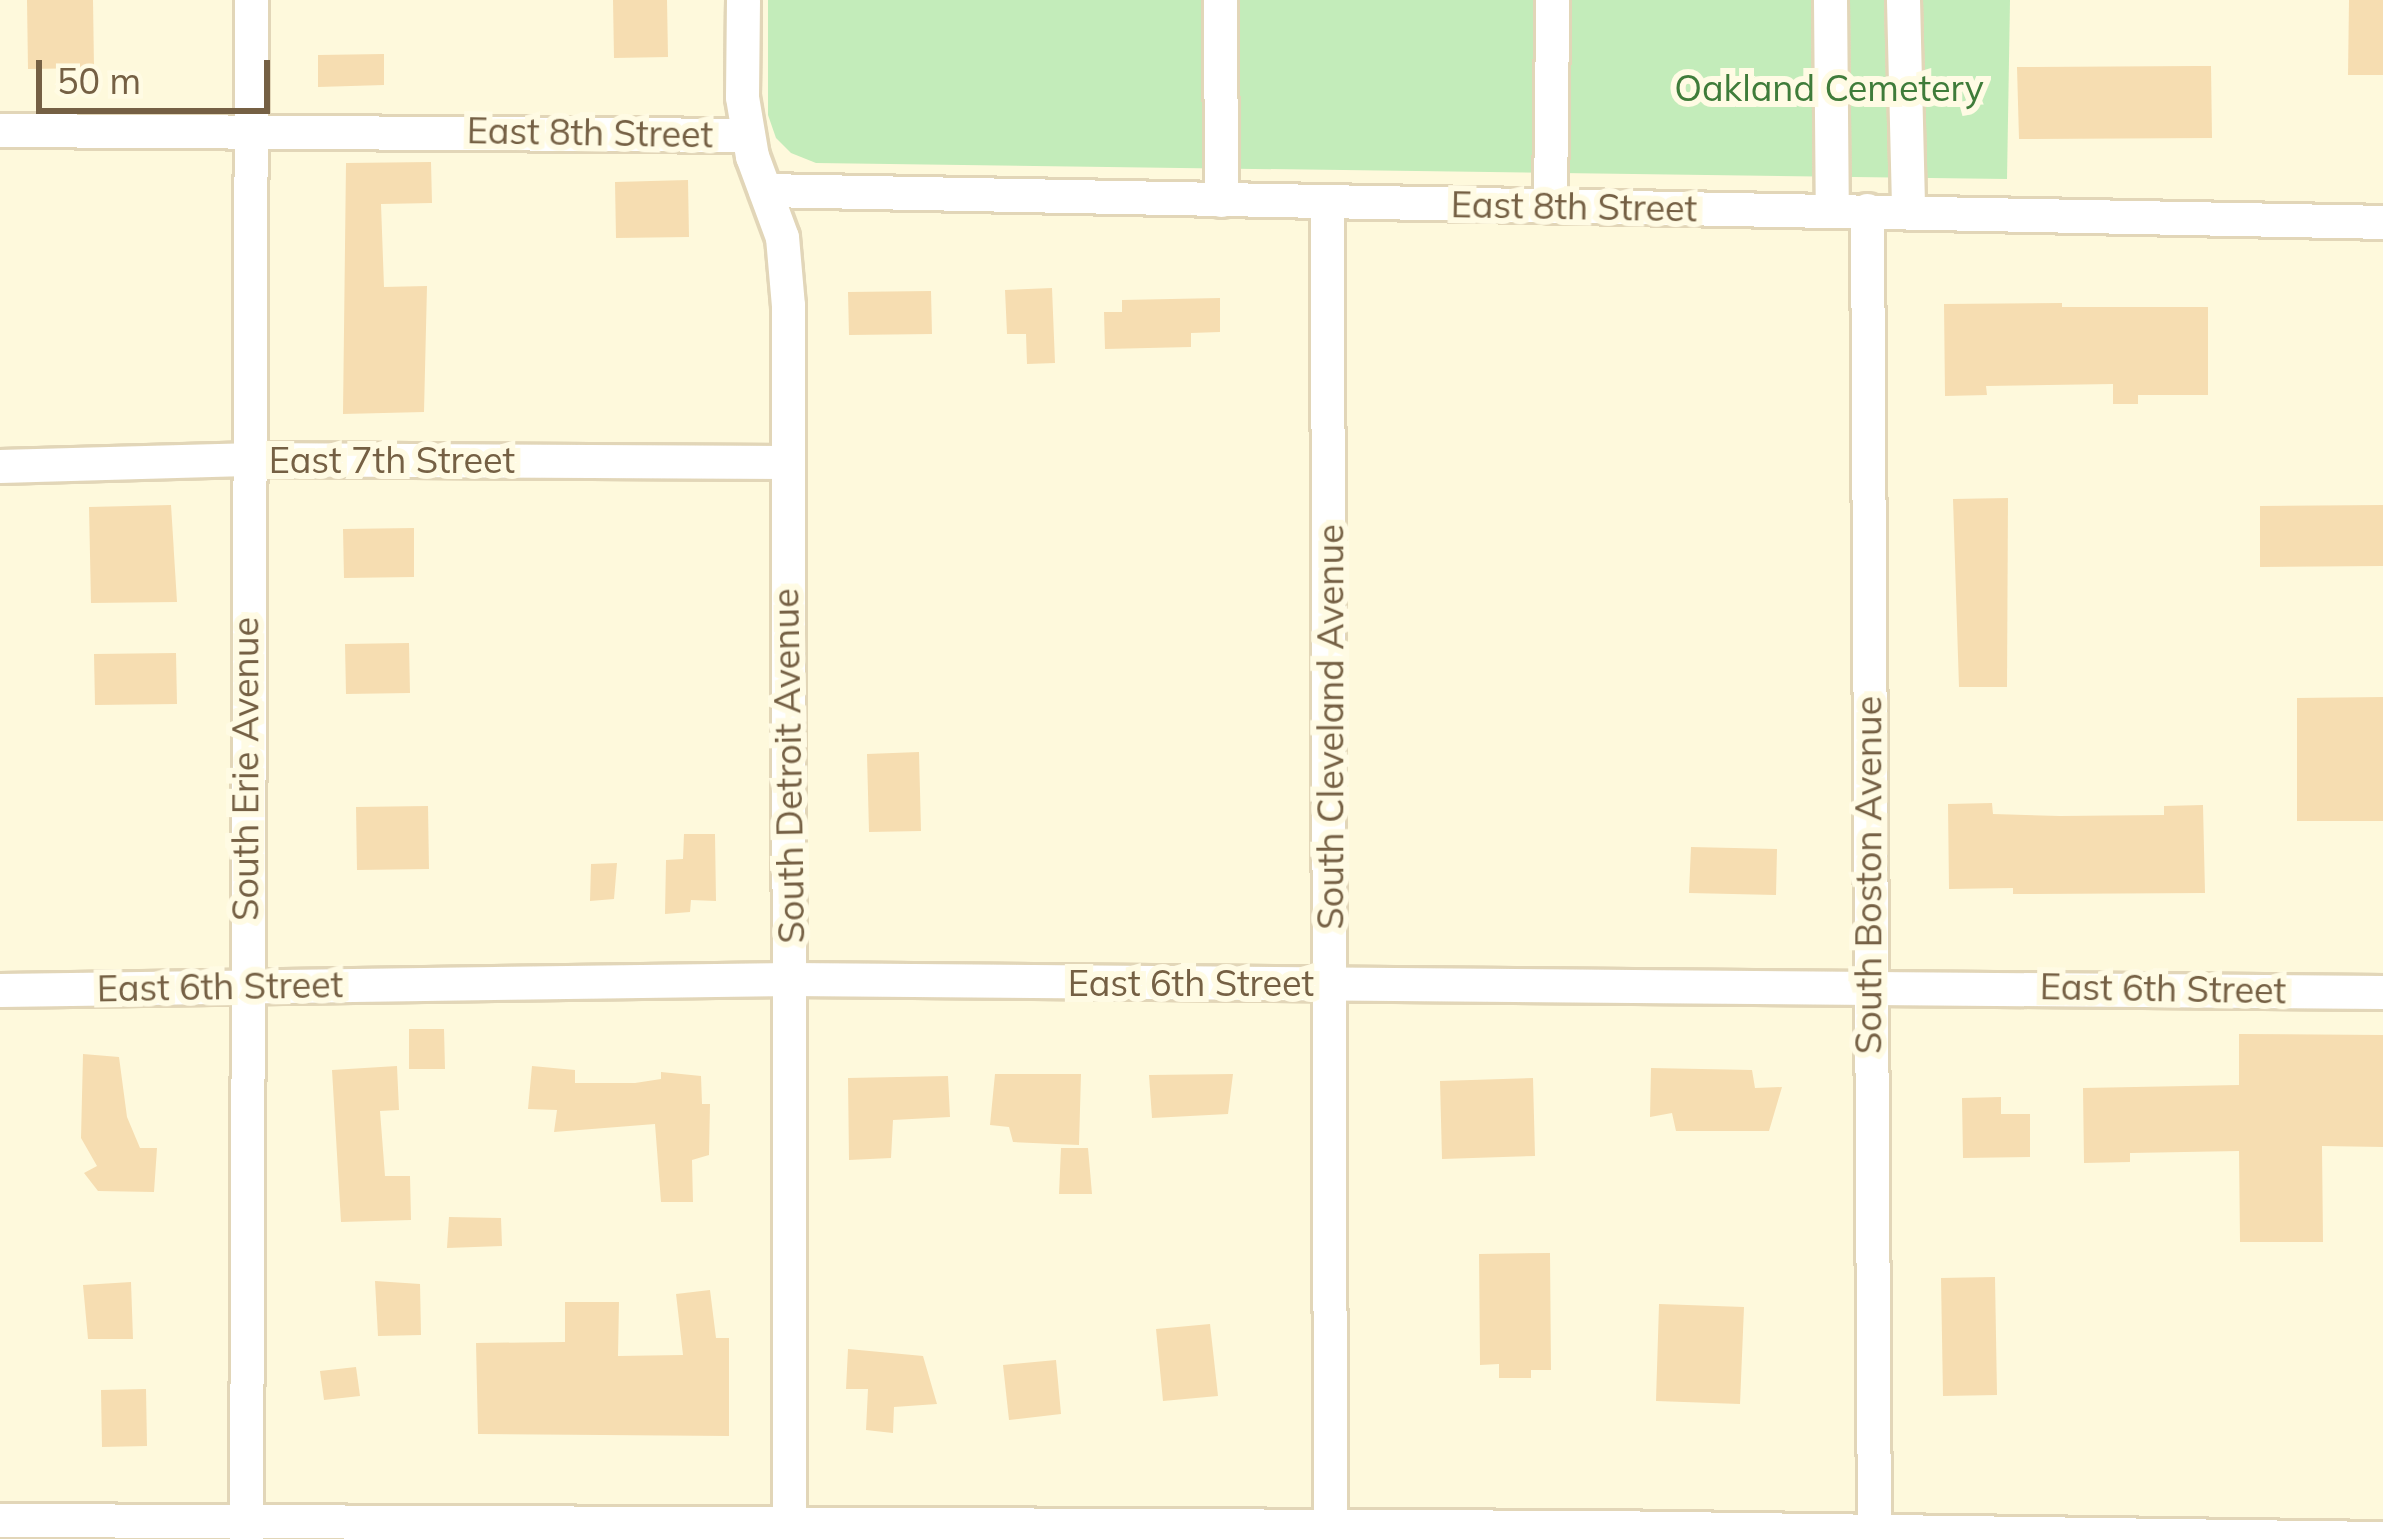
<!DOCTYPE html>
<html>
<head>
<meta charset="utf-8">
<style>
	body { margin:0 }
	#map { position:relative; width:2383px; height:1539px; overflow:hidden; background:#fef9dc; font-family:Mulish,sans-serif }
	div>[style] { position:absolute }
	.green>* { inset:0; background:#c3ecba }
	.building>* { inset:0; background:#f6ddb1 }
	.roads { filter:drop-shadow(3px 0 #e2d6b8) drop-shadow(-3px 0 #e2d6b8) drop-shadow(0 3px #e2d6b8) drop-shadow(0 -3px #e2d6b8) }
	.minor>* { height:33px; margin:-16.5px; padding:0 16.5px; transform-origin:16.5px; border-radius:16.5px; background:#fff }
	span { translate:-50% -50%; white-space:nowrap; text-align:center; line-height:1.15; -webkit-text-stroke:12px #fffbe4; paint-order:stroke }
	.park-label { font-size:36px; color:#3f7c3a }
	.street-label { font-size:36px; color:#756044 }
	.scale { position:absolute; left:36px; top:60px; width:234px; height:54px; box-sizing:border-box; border:6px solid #756044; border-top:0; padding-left:15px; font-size:36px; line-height:42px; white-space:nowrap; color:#756044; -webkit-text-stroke:9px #fffbe4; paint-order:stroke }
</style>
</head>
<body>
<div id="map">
	<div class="green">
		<div style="clip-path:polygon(768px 0,2010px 0,2007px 179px,816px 163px,791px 153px,776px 138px,768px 115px)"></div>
	</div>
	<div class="building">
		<div style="clip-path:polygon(27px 0,93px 0,94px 68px,28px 69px)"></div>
		<div style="clip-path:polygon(613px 0,667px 0,668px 57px,614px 58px)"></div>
		<div style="clip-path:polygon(2349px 0,2383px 0,2383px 75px,2348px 75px)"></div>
		<div style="clip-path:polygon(384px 54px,384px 85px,318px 87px,318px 55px)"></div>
		<div style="clip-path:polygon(2196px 66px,2211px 66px,2212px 138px,2019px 139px,2017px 67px)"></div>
		<div style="clip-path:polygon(431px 162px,432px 203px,381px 204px,384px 287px,427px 286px,424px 412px,343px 414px,346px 163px)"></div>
		<div style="clip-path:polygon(688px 180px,689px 237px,616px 238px,615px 182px)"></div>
		<div style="clip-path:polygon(1052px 288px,1055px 363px,1027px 364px,1026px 334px,1007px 334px,1005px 290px)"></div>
		<div style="clip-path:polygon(931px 291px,932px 334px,849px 335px,848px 292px)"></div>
		<div style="clip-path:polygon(1220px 298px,1220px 332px,1191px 333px,1191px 347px,1105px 349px,1104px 312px,1122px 312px,1122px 300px)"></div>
		<div style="clip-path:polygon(2062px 303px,2062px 307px,2208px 307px,2208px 395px,2138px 395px,2138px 404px,2113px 404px,2113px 384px,1986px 386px,1987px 395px,1945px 396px,1944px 304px)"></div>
		<div style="clip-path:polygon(2008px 498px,2007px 687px,1959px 687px,1953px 499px)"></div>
		<div style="clip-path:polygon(171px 505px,177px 602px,91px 603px,89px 507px)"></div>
		<div style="clip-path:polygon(2383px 505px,2383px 566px,2260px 567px,2260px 506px)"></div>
		<div style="clip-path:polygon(414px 528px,414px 577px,344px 578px,343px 529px)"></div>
		<div style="clip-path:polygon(409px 643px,410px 693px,346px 694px,345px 644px)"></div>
		<div style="clip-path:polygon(176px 653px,177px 704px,95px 705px,94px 654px)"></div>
		<div style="clip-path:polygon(2383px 697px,2383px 821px,2297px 821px,2297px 698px)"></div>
		<div style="clip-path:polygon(919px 752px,921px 831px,869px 832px,867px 754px)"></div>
		<div style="clip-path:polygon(1992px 803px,1993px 814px,2060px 816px,2164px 815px,2164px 806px,2203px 805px,2205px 893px,2013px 894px,2013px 888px,1949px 889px,1948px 804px)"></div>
		<div style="clip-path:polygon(428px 806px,429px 869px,357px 870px,356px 807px)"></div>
		<div style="clip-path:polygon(684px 834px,715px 834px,716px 901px,691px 900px,690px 912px,665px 914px,666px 860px,683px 859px)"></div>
		<div style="clip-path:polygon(1691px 847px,1777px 849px,1776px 895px,1689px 893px)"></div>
		<div style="clip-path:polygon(617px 863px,614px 899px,590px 901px,591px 864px)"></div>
		<div style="clip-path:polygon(409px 1029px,444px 1029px,445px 1069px,409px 1069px)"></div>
		<div style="clip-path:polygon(2239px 1034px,2383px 1035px,2383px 1147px,2322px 1146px,2323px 1242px,2240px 1242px,2239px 1151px,2130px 1153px,2130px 1162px,2084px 1163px,2083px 1088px,2239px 1085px)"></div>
		<div style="clip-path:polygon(83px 1054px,119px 1057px,127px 1117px,140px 1148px,157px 1148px,154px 1192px,98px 1191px,84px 1173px,97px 1166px,81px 1138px)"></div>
		<div style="clip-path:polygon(397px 1066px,399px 1110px,380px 1111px,385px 1176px,410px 1176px,411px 1220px,341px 1222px,332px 1070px)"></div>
		<div style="clip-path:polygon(532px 1066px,575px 1070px,575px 1083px,635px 1083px,661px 1079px,661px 1072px,701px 1076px,702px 1104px,710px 1104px,709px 1155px,692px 1160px,693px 1202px,661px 1202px,655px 1124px,554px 1132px,557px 1110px,528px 1109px)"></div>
		<div style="clip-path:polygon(1651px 1068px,1752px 1070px,1755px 1088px,1782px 1087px,1769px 1131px,1676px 1131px,1672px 1113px,1650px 1117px)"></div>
		<div style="clip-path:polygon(995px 1074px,1081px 1074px,1079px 1145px,1013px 1142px,1009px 1127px,990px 1125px)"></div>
		<div style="clip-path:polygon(1233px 1074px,1228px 1114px,1152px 1118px,1149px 1075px)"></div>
		<div style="clip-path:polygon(948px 1076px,950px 1117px,893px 1120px,891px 1158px,849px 1160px,848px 1078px)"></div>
		<div style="clip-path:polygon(1533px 1078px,1535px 1156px,1442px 1159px,1440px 1081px)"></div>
		<div style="clip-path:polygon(2001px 1097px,2001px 1114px,2030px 1114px,2030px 1157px,1963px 1158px,1962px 1098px)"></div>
		<div style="clip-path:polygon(1061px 1148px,1088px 1148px,1092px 1194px,1059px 1194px)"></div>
		<div style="clip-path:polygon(449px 1217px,501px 1218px,502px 1246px,447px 1248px)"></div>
		<div style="clip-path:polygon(1550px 1253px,1551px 1370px,1531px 1370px,1531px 1378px,1499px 1378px,1499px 1364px,1480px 1365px,1479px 1254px)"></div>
		<div style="clip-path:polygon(1995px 1277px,1997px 1395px,1943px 1396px,1941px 1278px)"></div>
		<div style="clip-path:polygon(375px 1281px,420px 1284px,421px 1335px,378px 1336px)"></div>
		<div style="clip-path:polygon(131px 1282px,133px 1339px,88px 1339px,83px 1285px)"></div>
		<div style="clip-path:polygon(710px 1290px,716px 1338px,729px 1338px,729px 1436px,478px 1434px,476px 1343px,565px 1342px,565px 1302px,619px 1302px,618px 1356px,683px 1355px,676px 1294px)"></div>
		<div style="clip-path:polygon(1659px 1304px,1744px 1307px,1740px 1404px,1656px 1401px)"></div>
		<div style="clip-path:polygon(1210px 1324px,1218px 1396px,1163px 1401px,1156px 1329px)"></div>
		<div style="clip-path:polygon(848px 1349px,923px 1356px,937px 1404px,894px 1407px,893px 1433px,866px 1430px,868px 1389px,846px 1389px)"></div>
		<div style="clip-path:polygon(1056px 1360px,1061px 1414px,1009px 1420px,1003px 1365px)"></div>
		<div style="clip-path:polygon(356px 1367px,360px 1396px,324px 1400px,320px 1371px)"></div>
		<div style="clip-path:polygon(146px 1389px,147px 1446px,102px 1447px,101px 1390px)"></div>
	</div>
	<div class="roads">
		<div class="minor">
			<div style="left:743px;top:0;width:97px;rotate:90.6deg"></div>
			<div style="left:742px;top:97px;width:60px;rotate:80.4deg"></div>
			<div style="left:752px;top:156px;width:86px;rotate:69.7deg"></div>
			<div style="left:782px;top:237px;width:68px;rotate:85deg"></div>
			<div style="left:788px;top:305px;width:1234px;rotate:89.95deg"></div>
			<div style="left:1220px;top:0;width:200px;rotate:89.7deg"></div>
			<div style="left:1830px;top:0;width:210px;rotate:89.5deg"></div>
			<div style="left:1903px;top:0;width:211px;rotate:88.6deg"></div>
			<div style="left:0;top:130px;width:748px;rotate:0.38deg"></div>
			<div style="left:765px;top:190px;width:1618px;rotate:1.13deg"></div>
			<div style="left:1327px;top:202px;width:1337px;rotate:89.87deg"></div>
			<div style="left:1550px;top:206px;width:206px;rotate:-89.4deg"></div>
			<div style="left:1867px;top:210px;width:1329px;rotate:89.7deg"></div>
			<div style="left:0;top:466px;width:246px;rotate:-1.6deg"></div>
			<div style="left:246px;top:459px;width:539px;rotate:0.32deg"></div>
			<div style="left:0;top:990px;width:790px;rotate:-0.8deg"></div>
			<div style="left:790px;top:979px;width:1593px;rotate:0.47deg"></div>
			<div style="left:0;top:1520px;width:1604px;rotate:0.25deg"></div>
			<div style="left:1604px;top:1527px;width:779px;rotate:0.81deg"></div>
			<div style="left:246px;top:1539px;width:1539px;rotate:-89.81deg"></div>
		</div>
	</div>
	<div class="park-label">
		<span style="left:1829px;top:88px">Oakland Cemetery</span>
	</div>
	<div class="street-label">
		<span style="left:590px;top:132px;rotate:1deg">East 8th Street</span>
		<span style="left:1574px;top:206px;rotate:1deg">East 8th Street</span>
		<span style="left:392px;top:460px">East 7th Street</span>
		<span style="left:1330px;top:727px;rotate:-90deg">South Cleveland Avenue</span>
		<span style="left:788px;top:766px;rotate:-91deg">South Detroit Avenue</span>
		<span style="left:245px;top:769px;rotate:-90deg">South Erie Avenue</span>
		<span style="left:1868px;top:875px;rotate:-90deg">South Boston Avenue</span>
		<span style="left:1191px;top:983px">East 6th Street</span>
		<span style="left:220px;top:986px;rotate:-1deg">East 6th Street</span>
		<span style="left:2163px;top:988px;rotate:1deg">East 6th Street</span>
	</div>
	<div class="scale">50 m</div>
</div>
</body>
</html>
